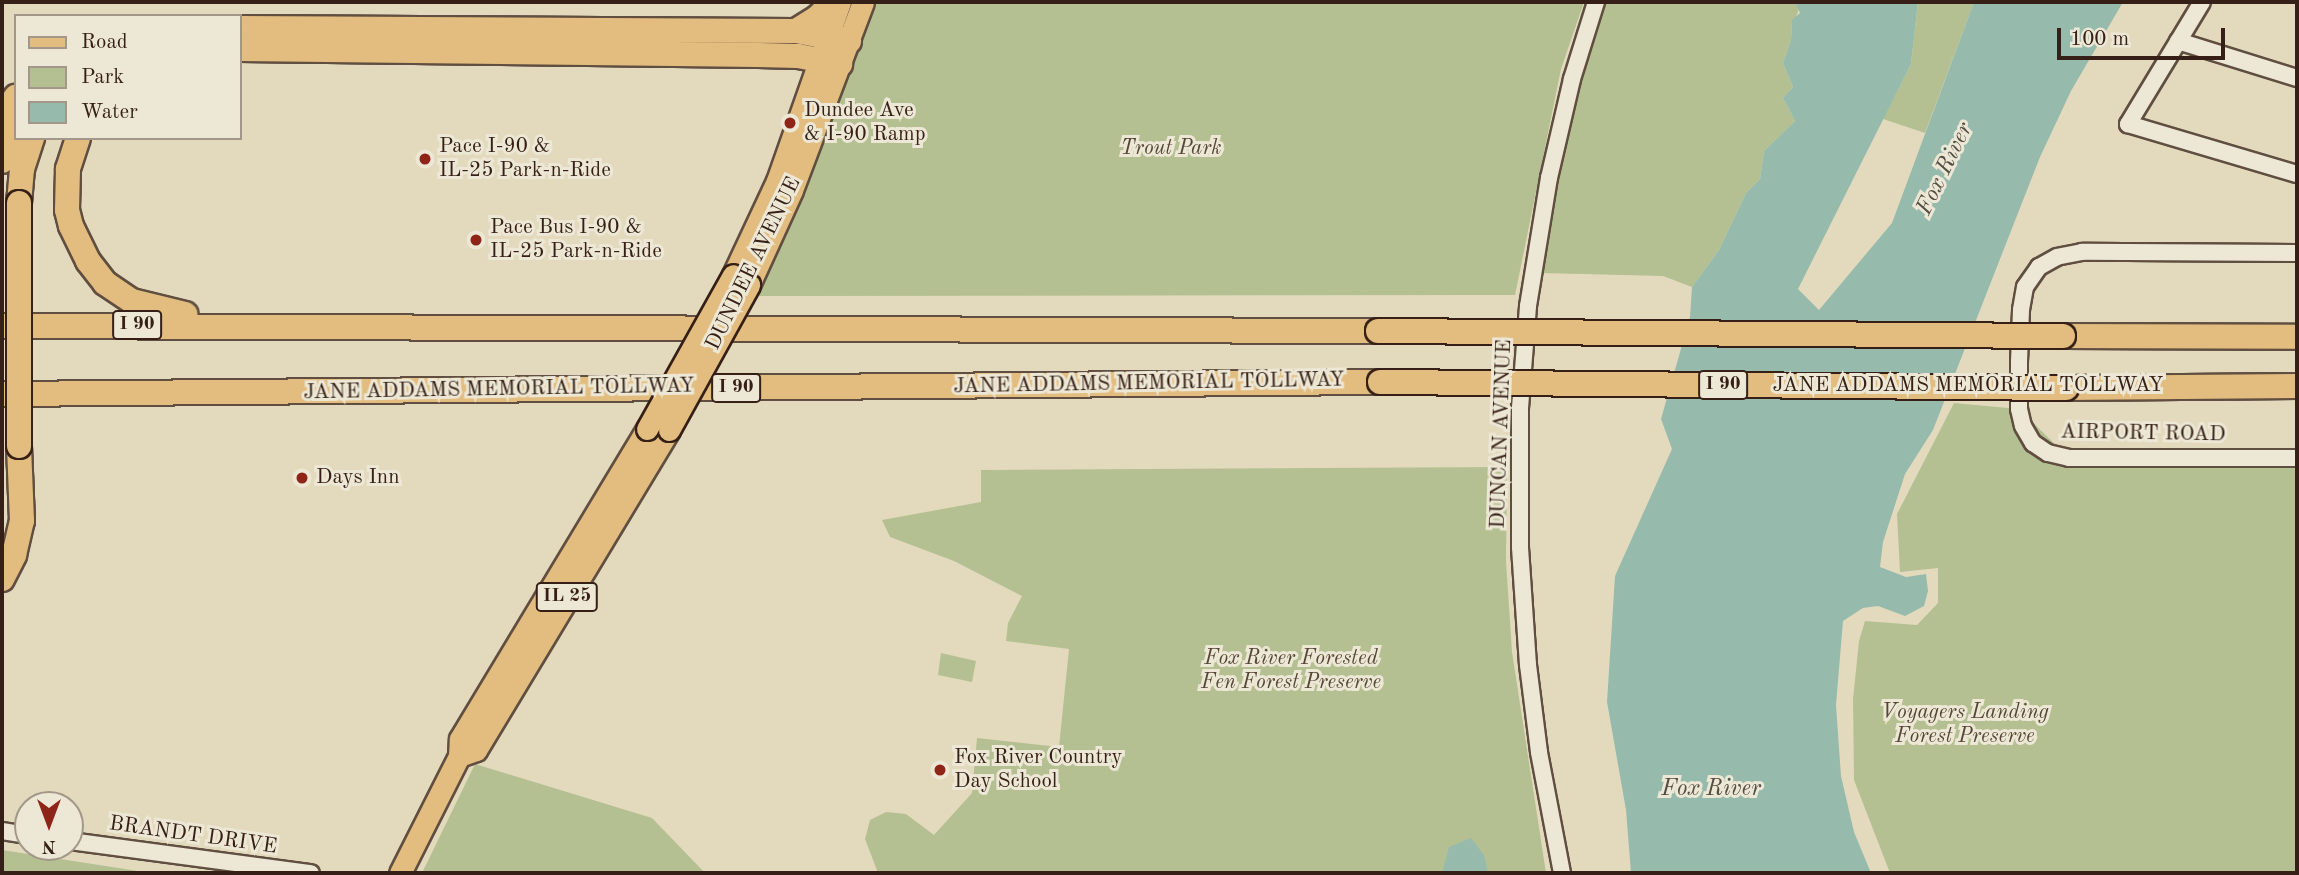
<!DOCTYPE html>
<html>
<head>
<meta charset="utf-8">
<style>
	body { margin:0 }
	#map { position:relative; width:2299px; height:875px; overflow:hidden; background:#e3dabe; font-family:"Old Standard TT",serif }
	div>[style] { position:absolute }
	.green>* { inset:0; background:#b4c091 }
	.water>* { inset:0; background:#96bbad }
	.roads { filter:drop-shadow(2px 0 #604e40) drop-shadow(-2px 0 #604e40) drop-shadow(0 2px #604e40) drop-shadow(0 -2px #604e40) }
	.minor>* { height:16px; margin:-8px; padding:0 8px; transform-origin:8px; border-radius:8px; background:#ede7d5 }
	.major>* { height:21px; margin:-10.5px; padding:0 10.5px; transform-origin:10.5px; border-radius:10.5px; background:#e2bd7f }
	.highway>* { height:24px; margin:-12px; padding:0 12px; transform-origin:12px; border-radius:12px; background:#e2bd7f }
	.bridges { filter:drop-shadow(2px 0 #351f16) drop-shadow(-2px 0 #351f16) drop-shadow(0 2px #351f16) drop-shadow(0 -2px #351f16) }
	.major-bridge>* { height:21px; margin:-10.5px; padding:0 10.5px; transform-origin:10.5px; border-radius:10.5px; background:#e2bd7f }
	.highway-bridge>* { height:24px; margin:-12px; padding:0 12px; transform-origin:12px; border-radius:12px; background:#e2bd7f }
	.dots>* { width:19px; height:19px; translate:-50% -50%; box-sizing:border-box; border:4px solid #ede7d5; border-radius:50% }
	span { translate:-50% -50%; white-space:nowrap; text-align:center; line-height:1.15; -webkit-text-stroke:6px #ede7d5; paint-order:stroke }
	.shield-label span { padding:2px 5px; background:#ede7d5; border:2px solid; border-radius:5px; -webkit-text-stroke-width:0 }
	.shield-label { font-size:19px; color:#351f16; font-weight:700 }
	.poi-label { font-size:21px; color:#351f16 }
	.left { translate:0 -50%; text-align:left }
	.park-label { font-size:21px; color:#554735; font-style:italic }
	.street-label { font-size:21px; color:#351f16 }
	.water-label { font-size:23px; color:#524e43; font-style:italic }
	.frame { position:absolute; inset:0; border:4px solid #351f16; pointer-events:none }
	.legend { position:absolute; left:14px; top:14px; width:228px; height:126px; box-sizing:border-box; background:#ede7d5; border:2px solid #a39789; margin:0; padding:9px 12px; list-style:none; font-size:21px; color:#351f16 }
	.legend li { display:flex; align-items:center; gap:14px; height:35px }
	.legend b { width:35px; border:2px solid #a39789 }
	.north { position:absolute; left:14px; top:791px; width:70px; height:70px; box-sizing:border-box; background:#ede7d5; border:2px solid #a39789; border-radius:50%; rotate:180deg; font-size:19px; font-weight:700; line-height:28px; text-align:center; color:#351f16 }
	.north::after { content:''; display:block; margin:auto; width:24px; height:32px; background:#8f2418; clip-path:polygon(50% 0,100% 100%,50% 72%,0 100%) }
	.scale { position:absolute; left:2057px; top:28px; width:168px; height:32px; box-sizing:border-box; border:4px solid #351f16; border-top:0; padding-left:9px; font-size:21px; line-height:24px; white-space:nowrap; color:#351f16; -webkit-text-stroke:5px #ede7d5; paint-order:stroke }
</style>
</head>
<body>
<div id="map">
	<div class="green">
		<div style="clip-path:polygon(873px 2px,1584px 2px,1561px 69px,1515px 295px,757px 296px,823px 142px)"></div>
		<div style="clip-path:polygon(1603px 2px,1795px 2px,1799px 8px,1796px 18px,1792px 21px,1791px 40px,1783px 63px,1793px 87px,1783px 98px,1795px 121px,1764px 151px,1760px 179px,1746px 193px,1719px 250px,1692px 287px,1663px 276px,1541px 273px,1563px 147px)"></div>
		<div style="clip-path:polygon(1918px 2px,1974px 2px,1925px 133px,1883px 119px,1911px 64px)"></div>
		<div style="clip-path:polygon(1954px 403px,2019px 409px,2069px 458px,2297px 456px,2297px 873px,1890px 873px,1854px 780px,1853px 699px,1859px 641px,1865px 621px,1917px 625px,1938px 603px,1938px 568px,1900px 572px,1897px 514px)"></div>
		<div style="clip-path:polygon(1507px 467px,1506px 561px,1512px 652px,1546px 873px,878px 873px,865px 839px,870px 820px,886px 812px,906px 814px,934px 835px,972px 793px,977px 738px,1059px 747px,1069px 649px,1006px 641px,1008px 623px,1022px 596px,954px 561px,890px 537px,882px 520px,981px 502px,981px 470px)"></div>
		<div style="clip-path:polygon(941px 653px,976px 661px,972px 682px,938px 675px)"></div>
		<div style="clip-path:polygon(475px 764px,652px 818px,705px 873px,422px 873px)"></div>
		<div style="clip-path:polygon(2px 850px,151px 873px,2px 873px)"></div>
	</div>
	<div class="water">
		<div style="clip-path:polygon(1795px 2px,1918px 2px,1911px 64px,1798px 289px,1819px 310px,1892px 223px,1974px 2px,2123px 2px,2071px 91px,2040px 157px,1933px 430px,1905px 474px,1883px 542px,1880px 567px,1906px 577px,1926px 574px,1928px 591px,1924px 606px,1905px 616px,1878px 606px,1863px 608px,1843px 621px,1836px 705px,1841px 776px,1854px 832px,1871px 873px,1631px 873px,1626px 810px,1607px 702px,1615px 576px,1672px 449px,1661px 419px,1690px 317px,1692px 287px,1719px 250px,1746px 193px,1760px 179px,1764px 151px,1795px 121px,1783px 98px,1793px 87px,1783px 63px,1791px 40px,1792px 20px,1800px 13px)"></div>
		<div style="clip-path:polygon(1471px 838px,1484px 855px,1488px 873px,1442px 873px,1449px 847px)"></div>
	</div>
	<div class="roads">
		<div class="minor">
			<div style="left:2202px;top:2px;width:143px;rotate:121.2deg"></div>
			<div style="left:2128px;top:124px;width:176px;rotate:16.5deg"></div>
			<div style="left:2178px;top:41px;width:125px;rotate:17.3deg"></div>
			<div style="left:2297px;top:253px;width:215px;rotate:-179.7deg"></div>
			<div style="left:2082px;top:252px;width:25px;rotate:169deg"></div>
			<div style="left:2057px;top:257px;width:21px;rotate:151deg"></div>
			<div style="left:2039px;top:267px;width:24px;rotate:125deg"></div>
			<div style="left:2025px;top:287px;width:23px;rotate:100deg"></div>
			<div style="left:2021px;top:310px;width:52px;rotate:92.2deg"></div>
			<div style="left:2019px;top:362px;width:47px;rotate:90deg"></div>
			<div style="left:2019px;top:409px;width:17px;rotate:77deg"></div>
			<div style="left:2023px;top:426px;width:20px;rotate:60deg"></div>
			<div style="left:2033px;top:443px;width:18px;rotate:34deg"></div>
			<div style="left:2048px;top:453px;width:22px;rotate:13deg"></div>
			<div style="left:2069px;top:458px;width:228px"></div>
			<div style="left:2px;top:831px;width:26px;rotate:9deg"></div>
			<div style="left:70px;top:841px;width:243px;rotate:7.6deg"></div>
			<div style="left:1562px;top:873px;width:123px;rotate:-100.8deg"></div>
			<div style="left:1539px;top:752px;width:88px;rotate:-97.2deg"></div>
			<div style="left:1528px;top:665px;width:118px;rotate:-93.9deg"></div>
			<div style="left:1520px;top:547px;width:139px;rotate:-90deg"></div>
			<div style="left:1520px;top:408px;width:102px;rotate:-85.5deg"></div>
			<div style="left:1528px;top:306px;width:130px;rotate:-80.7deg"></div>
			<div style="left:1549px;top:178px;width:102px;rotate:-76.9deg"></div>
			<div style="left:1572px;top:79px;width:81px;rotate:-72.7deg"></div>
		</div>
		<div class="major">
			<div style="left:733px;top:275px;width:104px;rotate:-64.9deg"></div>
			<div style="left:777px;top:181px;width:190px;rotate:-70.6deg"></div>
			<div style="left:749px;top:285px;width:104px;rotate:-65.6deg"></div>
			<div style="left:792px;top:190px;width:201px;rotate:-69.3deg"></div>
			<div style="left:459px;top:756px;width:18px;rotate:-19deg"></div>
			<div style="left:476px;top:750px;width:374px;rotate:-58.9deg"></div>
			<div style="left:400px;top:873px;width:131px;rotate:-63.2deg"></div>
			<div style="left:459px;top:756px;width:17px;rotate:-87deg"></div>
			<div style="left:460px;top:739px;width:362px;rotate:-58.9deg"></div>
		</div>
		<div class="highway">
			<div style="left:240px;top:28px;width:556px;rotate:0.31deg"></div>
			<div style="left:796px;top:31px;width:54px;rotate:10.7deg"></div>
			<div style="left:796px;top:31px;width:26px;rotate:-32deg"></div>
			<div style="left:818px;top:17px;width:21px;rotate:-45deg"></div>
			<div style="left:240px;top:49px;width:518px;rotate:0.66deg"></div>
			<div style="left:758px;top:55px;width:40px;rotate:1.4deg"></div>
			<div style="left:798px;top:56px;width:43px;rotate:10.8deg"></div>
			<div style="left:2px;top:116px;width:24px;rotate:-54deg"></div>
			<div style="left:78px;top:138px;width:33px;rotate:108deg"></div>
			<div style="left:68px;top:169px;width:41px;rotate:91.4deg"></div>
			<div style="left:67px;top:210px;width:16px;rotate:76deg"></div>
			<div style="left:71px;top:226px;width:39px;rotate:64deg"></div>
			<div style="left:88px;top:261px;width:28px;rotate:52deg"></div>
			<div style="left:105px;top:283px;width:32px;rotate:34deg"></div>
			<div style="left:132px;top:301px;width:55px;rotate:13.8deg"></div>
			<div style="left:2px;top:161px;width:40px;rotate:-69deg"></div>
			<div style="left:19px;top:203px;width:34px;rotate:-85deg"></div>
			<div style="left:22px;top:169px;width:33px;rotate:-72deg"></div>
			<div style="left:2px;top:326px;width:1376px;rotate:0.21deg"></div>
			<div style="left:2063px;top:336px;width:234px;rotate:0.2deg"></div>
			<div style="left:2066px;top:388px;width:231px;rotate:-0.5deg"></div>
			<div style="left:2px;top:394px;width:1378px;rotate:-0.5deg"></div>
			<div style="left:2px;top:579px;width:27px;rotate:-63deg"></div>
			<div style="left:14px;top:555px;width:35px;rotate:-77deg"></div>
			<div style="left:22px;top:521px;width:75px;rotate:-92.3deg"></div>
		</div>
	</div>
	<div class="bridges">
		<div class="major-bridge">
			<div style="left:647px;top:429px;width:176px;rotate:-60.8deg"></div>
			<div style="left:669px;top:430px;width:166px;rotate:-61.1deg"></div>
		</div>
		<div class="highway-bridge">
			<div style="left:1378px;top:331px;width:685px;rotate:0.42deg"></div>
			<div style="left:1380px;top:382px;width:686px;rotate:0.5deg"></div>
			<div style="left:19px;top:446px;width:243px;rotate:-90deg"></div>
		</div>
	</div>
	<div class="dots">
		<div style="left:790px;top:123px;background:#8f2418"></div>
		<div style="left:425px;top:159px;background:#8f2418"></div>
		<div style="left:476px;top:240px;background:#8f2418"></div>
		<div style="left:302px;top:478px;background:#8f2418"></div>
		<div style="left:940px;top:770px;background:#8f2418"></div>
	</div>
	<div class="shield-label">
		<span style="left:137px;top:325px">I 90</span>
		<span style="left:1723px;top:385px">I 90</span>
		<span style="left:736px;top:388px">I 90</span>
		<span style="left:567px;top:597px">IL 25</span>
	</div>
	<div class="poi-label">
		<span class="left" style="left:804px;top:123px">Dundee Ave<br>&amp; I-90 Ramp</span>
		<span class="left" style="left:439px;top:159px">Pace I-90 &amp;<br>IL-25 Park-n-Ride</span>
		<span class="left" style="left:490px;top:240px">Pace Bus I-90 &amp;<br>IL-25 Park-n-Ride</span>
		<span class="left" style="left:316px;top:478px">Days Inn</span>
		<span class="left" style="left:954px;top:770px">Fox River Country<br>Day School</span>
	</div>
	<div class="park-label">
		<span style="left:1171px;top:149px">Trout Park</span>
		<span style="left:1291px;top:671px">Fox River Forested<br>Fen Forest Preserve</span>
		<span style="left:1965px;top:725px">Voyagers Landing<br>Forest Preserve</span>
	</div>
	<div class="street-label">
		<span style="left:754px;top:264px;rotate:-64deg">DUNDEE AVENUE</span>
		<span style="left:1149px;top:384px;rotate:-1deg">JANE ADDAMS MEMORIAL TOLLWAY</span>
		<span style="left:1968px;top:386px">JANE ADDAMS MEMORIAL TOLLWAY</span>
		<span style="left:499px;top:390px;rotate:-1deg">JANE ADDAMS MEMORIAL TOLLWAY</span>
		<span style="left:1502px;top:434px;rotate:-88deg">DUNCAN AVENUE</span>
		<span style="left:2143px;top:434px;rotate:1deg">AIRPORT ROAD</span>
		<span style="left:193px;top:836px;rotate:8deg">BRANDT DRIVE</span>
	</div>
	<div class="water-label">
		<span style="left:1945px;top:169px;rotate:-64deg">Fox River</span>
		<span style="left:1711px;top:789px">Fox River</span>
	</div>
	<div class="frame"></div>
	<ul class="legend">
	<li><b style="height:9px;background:#e2bd7f"></b>Road</li>
	<li><b style="height:19px;background:#b4c091"></b>Park</li>
	<li><b style="height:19px;background:#96bbad"></b>Water</li>
	</ul>
	<div class="north">N</div>
	<div class="scale">100 m</div>
</div>
</body>
</html>
